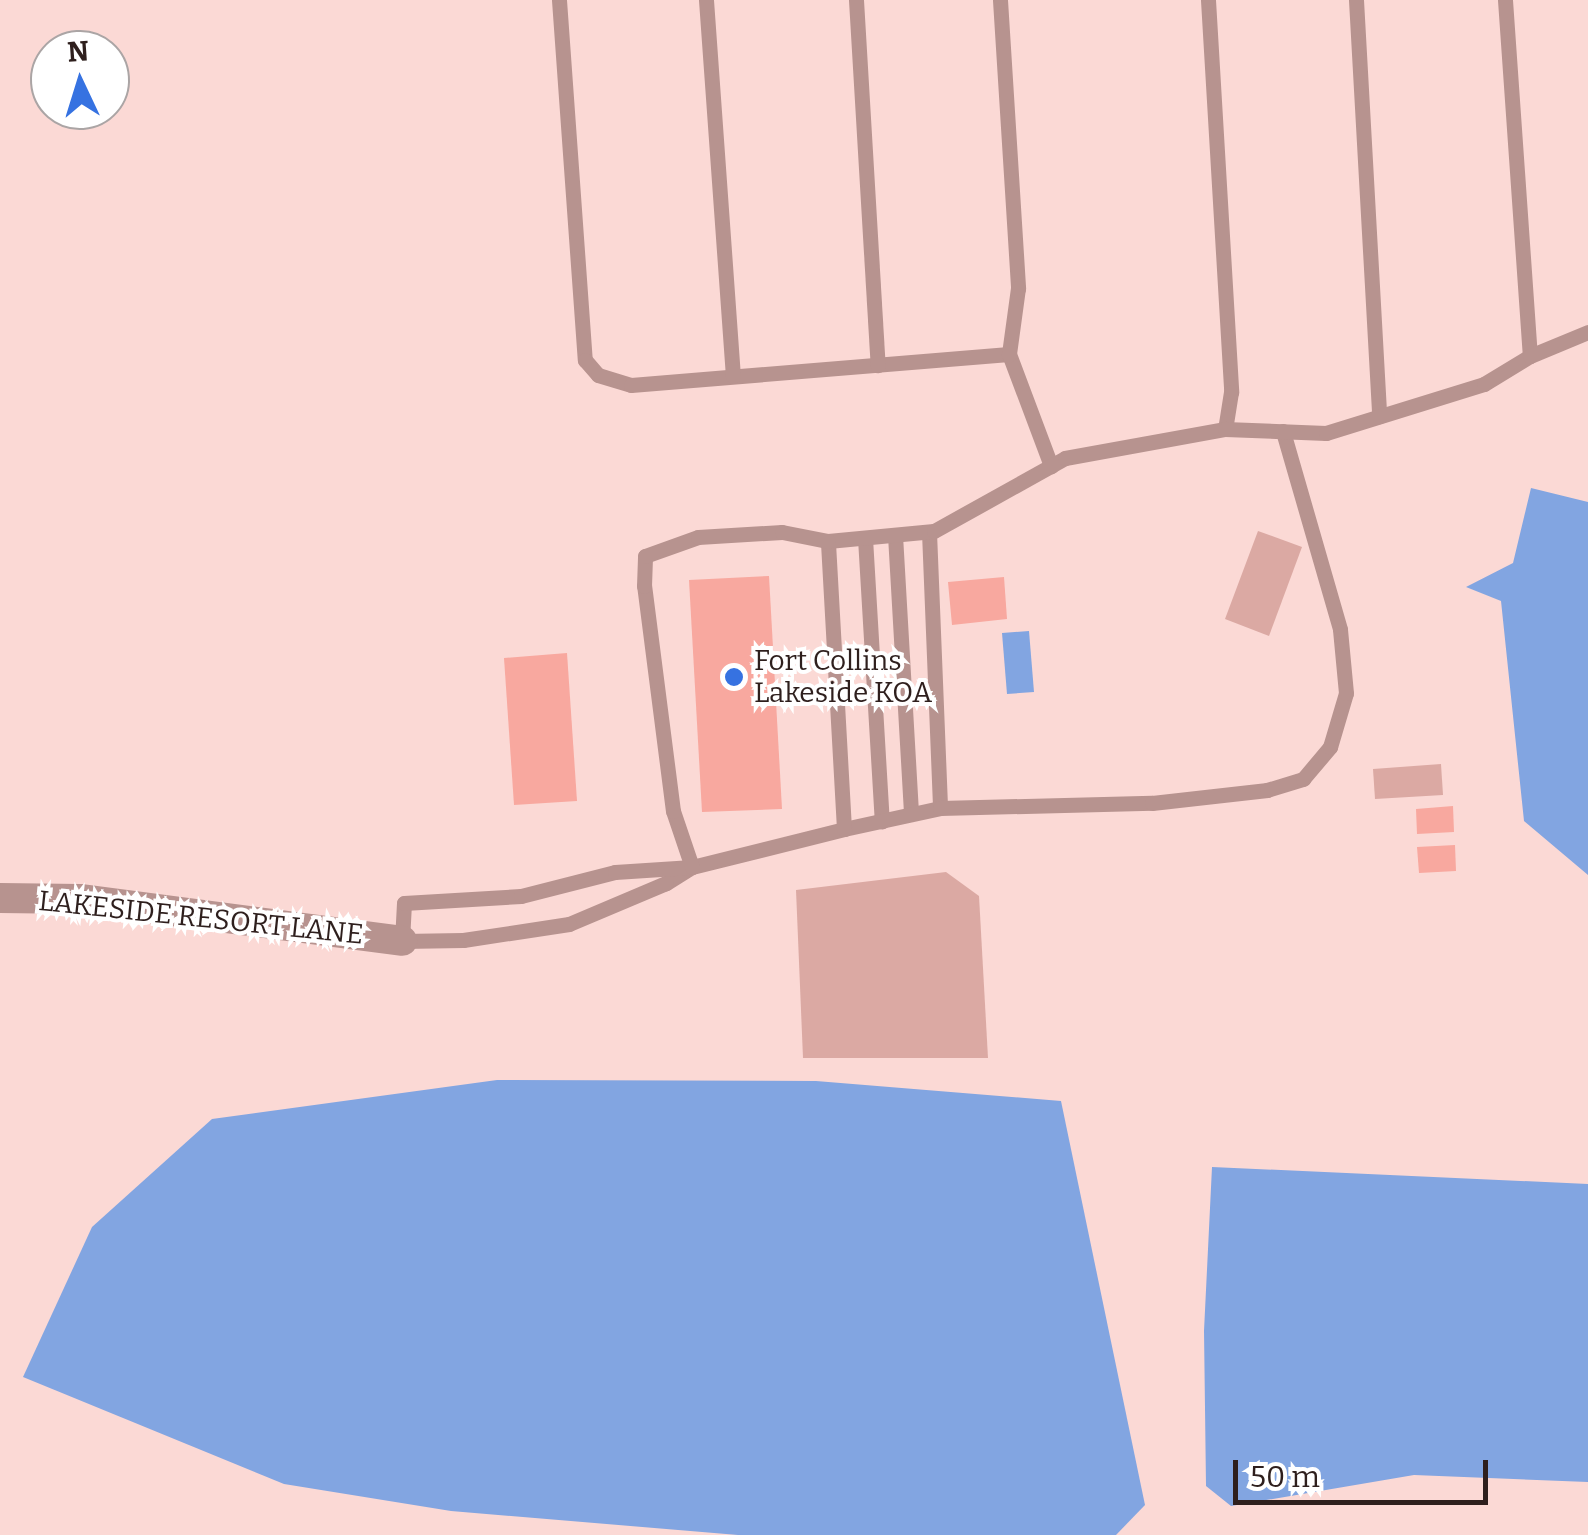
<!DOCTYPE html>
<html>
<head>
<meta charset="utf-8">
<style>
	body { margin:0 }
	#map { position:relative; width:1588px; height:1535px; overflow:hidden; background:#fbd9d5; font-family:Bitter,serif }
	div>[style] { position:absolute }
	.green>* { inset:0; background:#dba9a3 }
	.water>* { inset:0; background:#82a5e1 }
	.building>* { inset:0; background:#f8a89f }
	.lane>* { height:15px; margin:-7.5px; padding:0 7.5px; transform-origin:7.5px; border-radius:7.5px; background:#b7938f }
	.street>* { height:30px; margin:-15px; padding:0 15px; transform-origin:15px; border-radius:15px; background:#b7938f }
	.dots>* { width:28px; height:28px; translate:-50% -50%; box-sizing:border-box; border:5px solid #fff; border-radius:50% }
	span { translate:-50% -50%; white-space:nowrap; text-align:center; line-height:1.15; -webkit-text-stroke:8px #fff; paint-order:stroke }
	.poi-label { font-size:28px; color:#2e1f1d }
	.left { translate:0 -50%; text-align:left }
	.street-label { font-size:28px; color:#2e1f1d }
	.north { position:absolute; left:30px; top:30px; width:100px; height:100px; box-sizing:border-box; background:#fff; border:2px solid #aba5a5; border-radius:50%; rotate:356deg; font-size:28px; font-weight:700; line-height:40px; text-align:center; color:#2e1f1d }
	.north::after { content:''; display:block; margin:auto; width:35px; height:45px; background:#3672e1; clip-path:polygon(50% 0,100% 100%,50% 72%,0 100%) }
	.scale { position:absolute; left:1233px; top:1460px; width:255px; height:45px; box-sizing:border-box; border:5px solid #2e1f1d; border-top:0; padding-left:12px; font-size:30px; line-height:35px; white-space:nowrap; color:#2e1f1d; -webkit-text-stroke:8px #fff; paint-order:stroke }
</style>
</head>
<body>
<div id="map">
	<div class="green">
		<div style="clip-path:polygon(1258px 531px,1302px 547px,1269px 636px,1225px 619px)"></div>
		<div style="clip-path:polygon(1441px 764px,1443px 795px,1375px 799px,1373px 769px)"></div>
		<div style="clip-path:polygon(946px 872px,979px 896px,988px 1058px,803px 1058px,796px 890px)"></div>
	</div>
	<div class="water">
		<div style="clip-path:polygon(1531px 488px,1588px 502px,1588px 875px,1524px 821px,1501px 601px,1466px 587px,1513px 563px)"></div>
		<div style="clip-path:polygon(1029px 631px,1034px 692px,1007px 694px,1002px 633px)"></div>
		<div style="clip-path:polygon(497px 1080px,816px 1081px,1061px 1101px,1145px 1505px,1116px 1535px,738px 1535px,451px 1511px,284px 1484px,23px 1377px,92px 1227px,212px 1119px)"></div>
		<div style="clip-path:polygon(1212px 1167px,1588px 1184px,1588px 1482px,1414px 1475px,1231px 1506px,1206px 1486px,1204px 1331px)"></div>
	</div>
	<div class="building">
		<div style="clip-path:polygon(769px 576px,782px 809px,702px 812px,689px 580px)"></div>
		<div style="clip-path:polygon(1004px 577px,1007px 619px,952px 625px,948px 582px)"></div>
		<div style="clip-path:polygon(567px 653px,577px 801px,514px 805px,504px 658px)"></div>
		<div style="clip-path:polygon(1453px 806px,1454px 832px,1417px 834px,1416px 809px)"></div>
		<div style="clip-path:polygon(1455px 845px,1456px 871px,1419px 873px,1417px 847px)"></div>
	</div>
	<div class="lane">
		<div style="left:559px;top:0;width:361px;rotate:85.9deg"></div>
		<div style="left:585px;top:360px;width:20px;rotate:49deg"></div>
		<div style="left:598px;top:375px;width:34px;rotate:17deg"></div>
		<div style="left:631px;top:385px;width:379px;rotate:-4.7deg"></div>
		<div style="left:1009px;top:354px;width:120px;rotate:69.4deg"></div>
		<div style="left:706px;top:0;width:377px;rotate:85.9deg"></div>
		<div style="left:856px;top:0;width:366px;rotate:86.6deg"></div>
		<div style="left:1000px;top:0;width:289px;rotate:86.4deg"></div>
		<div style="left:1018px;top:288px;width:67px;rotate:97.8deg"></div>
		<div style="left:1208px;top:0;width:393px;rotate:86.6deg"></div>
		<div style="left:1231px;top:392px;width:37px;rotate:99deg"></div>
		<div style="left:1356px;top:0;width:417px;rotate:86.8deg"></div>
		<div style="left:1505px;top:0;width:357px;rotate:86deg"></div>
		<div style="left:929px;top:532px;width:276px;rotate:87.7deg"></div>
		<div style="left:895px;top:535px;width:279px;rotate:86.7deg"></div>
		<div style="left:865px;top:538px;width:284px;rotate:86.6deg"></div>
		<div style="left:844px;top:829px;width:98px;rotate:-12.3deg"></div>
		<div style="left:940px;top:808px;width:212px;rotate:-1.4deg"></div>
		<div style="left:1152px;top:803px;width:116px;rotate:-6.4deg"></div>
		<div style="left:1267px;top:790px;width:38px;rotate:-17deg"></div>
		<div style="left:1303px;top:779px;width:42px;rotate:-49.8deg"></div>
		<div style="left:1330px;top:747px;width:56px;rotate:-73.5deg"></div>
		<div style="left:1346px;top:693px;width:64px;rotate:-95.4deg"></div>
		<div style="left:1340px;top:629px;width:206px;rotate:-106.1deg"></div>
		<div style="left:692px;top:867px;width:31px;rotate:148deg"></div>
		<div style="left:666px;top:883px;width:105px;rotate:157.1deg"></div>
		<div style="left:569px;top:924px;width:107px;rotate:171.4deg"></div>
		<div style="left:463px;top:940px;width:61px;rotate:179.1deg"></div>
		<div style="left:402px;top:941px;width:38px;rotate:-87deg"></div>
		<div style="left:404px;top:903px;width:117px;rotate:-3.4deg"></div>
		<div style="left:521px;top:896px;width:97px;rotate:-14.3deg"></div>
		<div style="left:615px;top:872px;width:77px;rotate:-3.7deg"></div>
		<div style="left:692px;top:867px;width:157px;rotate:-14deg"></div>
		<div style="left:844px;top:829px;width:288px;rotate:-93.2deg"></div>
		<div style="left:828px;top:541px;width:106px;rotate:-5.4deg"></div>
		<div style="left:934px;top:531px;width:150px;rotate:-29.1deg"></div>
		<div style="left:1065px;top:458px;width:163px;rotate:-10.3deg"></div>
		<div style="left:1225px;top:429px;width:101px;rotate:2.3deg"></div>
		<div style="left:1326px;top:433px;width:165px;rotate:-17.2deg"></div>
		<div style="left:1484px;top:384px;width:54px;rotate:-31.3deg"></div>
		<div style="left:1530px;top:356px;width:63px;rotate:-22.5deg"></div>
		<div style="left:692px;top:867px;width:59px;rotate:-108.7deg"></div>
		<div style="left:673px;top:811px;width:227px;rotate:-97.3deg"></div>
		<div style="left:644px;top:586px;width:30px;rotate:-88deg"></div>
		<div style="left:645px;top:556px;width:56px;rotate:-19.7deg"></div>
		<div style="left:698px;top:537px;width:84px;rotate:-3.4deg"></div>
		<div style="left:782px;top:532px;width:47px;rotate:11.1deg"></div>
	</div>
	<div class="street">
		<div style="left:0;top:898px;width:80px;rotate:0.7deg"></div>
		<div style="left:80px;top:899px;width:325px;rotate:7.4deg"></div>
	</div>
	<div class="dots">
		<div style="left:734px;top:677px;background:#3672e1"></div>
	</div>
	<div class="poi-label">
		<span class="left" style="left:754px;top:677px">Fort Collins<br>Lakeside KOA</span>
	</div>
	<div class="street-label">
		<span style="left:201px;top:918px;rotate:6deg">LAKESIDE RESORT LANE</span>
	</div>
	<div class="north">N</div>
	<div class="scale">50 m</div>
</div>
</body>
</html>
